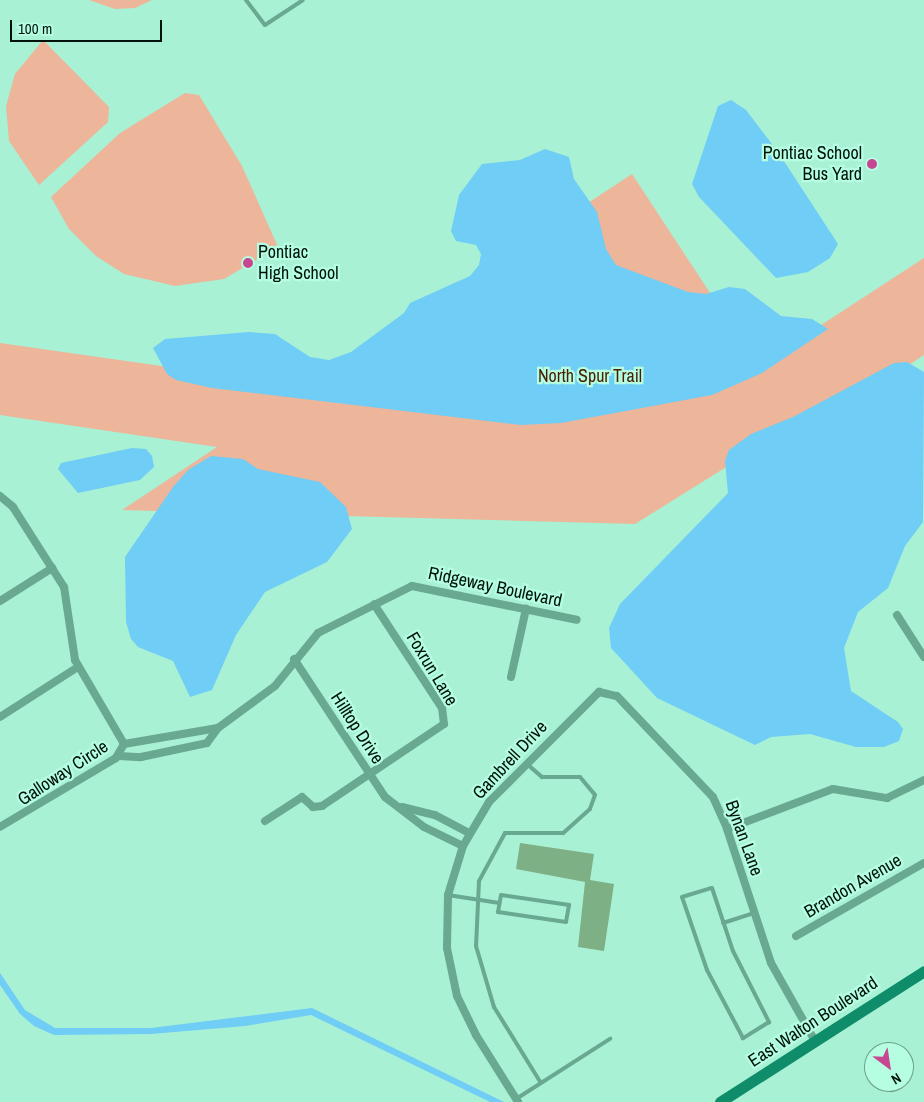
<!DOCTYPE html>
<html>
<head>
<meta charset="utf-8">
<style>
	body { margin:0 }
	#map { position:relative; width:924px; height:1102px; overflow:hidden; background:#a8f1d5; font-family:"Archivo Narrow",sans-serif }
	div>[style] { position:absolute }
	.green>* { inset:0; background:#edb599 }
	.water>* { inset:0; background:#70cdf5 }
	.building>* { inset:0; background:#7eb085 }
	.lane>* { height:4px; margin:-2px; padding:0 2px; transform-origin:2px; border-radius:2px; background:#69a891 }
	.street>* { height:8px; margin:-4px; padding:0 4px; transform-origin:4px; border-radius:4px; background:#69a891 }
	.secondary>* { height:11px; margin:-5.5px; padding:0 5.5px; transform-origin:5.5px; border-radius:5.5px; background:#0f8d6b }
	.dots>* { width:14px; height:14px; translate:-50% -50%; box-sizing:border-box; border:2px solid #b5fee2; border-radius:50% }
	span { translate:-50% -50%; white-space:nowrap; text-align:center; line-height:1.15; -webkit-text-stroke:4.5px #b5fee2; paint-order:stroke }
	.poi-label { font-size:18px; color:#00120b }
	.right { translate:-100% -50%; text-align:right }
	.left { translate:0 -50%; text-align:left }
	.park-label { font-size:18px; color:#4b1d00 }
	.street-label { font-size:18px; color:#00120b }
	.north { position:absolute; left:864px; top:1042px; width:50px; height:50px; box-sizing:border-box; background:#b5fee2; border:1px solid #6da08c; border-radius:50%; rotate:149deg; font-size:14px; font-weight:700; line-height:20px; text-align:center; color:#00120b }
	.north::after { content:''; display:block; margin:auto; width:18px; height:22px; background:#c74791; clip-path:polygon(50% 0,100% 100%,50% 72%,0 100%) }
	.scale { position:absolute; left:10px; top:20px; width:152px; height:22px; box-sizing:border-box; border:2px solid #00120b; border-top:0; padding-left:6px; font-size:15px; line-height:18px; white-space:nowrap; color:#00120b; -webkit-text-stroke:4px #b5fee2; paint-order:stroke }
</style>
</head>
<body>
<div id="map">
	<div class="green">
		<div style="clip-path:polygon(89px 0,152px 0,135px 8px,115px 9px)"></div>
		<div style="clip-path:polygon(43px 40px,109px 107px,108px 122px,39px 185px,9px 141px,6px 106px,15px 74px)"></div>
		<div style="clip-path:polygon(185px 93px,199px 95px,242px 166px,278px 247px,224px 279px,175px 286px,124px 274px,96px 256px,69px 229px,51px 197px,120px 133px)"></div>
		<div style="clip-path:polygon(632px 174px,758px 366px,924px 258px,924px 355px,803px 435px,795px 424px,635px 524px,122px 510px,217px 447px,0 415px,0 343px,308px 387px)"></div>
	</div>
	<div class="water">
		<div style="clip-path:polygon(731px 100px,746px 110px,778px 152px,838px 244px,830px 258px,808px 272px,776px 278px,699px 197px,692px 184px,718px 106px)"></div>
		<div style="clip-path:polygon(545px 149px,569px 157px,574px 179px,597px 212px,606px 249px,616px 265px,688px 292px,706px 294px,729px 287px,745px 289px,781px 316px,812px 319px,828px 329px,762px 373px,712px 395px,561px 423px,521px 425px,212px 388px,176px 380px,167px 374px,153px 348px,165px 339px,249px 332px,275px 334px,310px 357px,329px 360px,351px 352px,404px 313px,410px 303px,470px 276px,479px 265px,481px 254px,476px 245px,456px 241px,451px 231px,459px 195px,482px 164px,520px 160px)"></div>
		<div style="clip-path:polygon(907px 362px,924px 372px,923px 522px,905px 546px,888px 588px,858px 612px,844px 648px,851px 691px,898px 722px,903px 729px,899px 741px,884px 747px,856px 747px,810px 734px,771px 737px,755px 745px,657px 698px,611px 648px,609px 628px,620px 604px,728px 493px,725px 461px,729px 450px,751px 434px,793px 417px,894px 363px)"></div>
		<div style="clip-path:polygon(132px 448px,146px 449px,152px 456px,154px 467px,140px 480px,78px 493px,58px 469px,61px 463px)"></div>
		<div style="clip-path:polygon(211px 456px,243px 459px,258px 469px,320px 482px,346px 507px,352px 529px,327px 562px,265px 592px,236px 635px,212px 690px,190px 697px,173px 661px,138px 647px,131px 639px,126px 622px,125px 557px,173px 487px,188px 470px)"></div>
		<div style="clip-path:polygon(0 973px,25px 1010px,55px 1028px,151px 1028px,312px 1008px,504px 1102px,490px 1102px,311px 1015px,245px 1026px,151px 1034px,54px 1035px,34px 1026px,20px 1014px,0 985px)"></div>
	</div>
	<div class="building">
		<div style="clip-path:polygon(520px 843px,594px 854px,590px 880px,614px 884px,604px 951px,578px 947px,585px 882px,516px 869px)"></div>
	</div>
	<div class="lane">
		<div style="left:246px;top:0;width:31px;rotate:53deg"></div>
		<div style="left:265px;top:25px;width:45px;rotate:-33.3deg"></div>
		<div style="left:527px;top:764px;width:20px;rotate:41deg"></div>
		<div style="left:542px;top:777px;width:38px"></div>
		<div style="left:580px;top:777px;width:23px;rotate:50deg"></div>
		<div style="left:595px;top:795px;width:15px;rotate:110deg"></div>
		<div style="left:590px;top:809px;width:36px;rotate:138deg"></div>
		<div style="left:563px;top:833px;width:58px;rotate:180deg"></div>
		<div style="left:505px;top:833px;width:55px;rotate:118.4deg"></div>
		<div style="left:479px;top:881px;width:65px;rotate:92.6deg"></div>
		<div style="left:476px;top:946px;width:64px;rotate:73.6deg"></div>
		<div style="left:494px;top:1007px;width:89px;rotate:58.3deg"></div>
		<div style="left:712px;top:888px;width:66px;rotate:71.6deg"></div>
		<div style="left:733px;top:951px;width:80px;rotate:63.1deg"></div>
		<div style="left:769px;top:1022px;width:31px;rotate:148deg"></div>
		<div style="left:743px;top:1038px;width:77px;rotate:-117.9deg"></div>
		<div style="left:707px;top:970px;width:77px;rotate:-108.9deg"></div>
		<div style="left:682px;top:897px;width:31px;rotate:-17deg"></div>
		<div style="left:448px;top:895px;width:52px;rotate:8.9deg"></div>
		<div style="left:501px;top:895px;width:69px;rotate:8.4deg"></div>
		<div style="left:569px;top:905px;width:17px;rotate:100deg"></div>
		<div style="left:566px;top:922px;width:69px;rotate:-171.6deg"></div>
		<div style="left:498px;top:912px;width:17px;rotate:-80deg"></div>
		<div style="left:723px;top:923px;width:33px;rotate:-18deg"></div>
		<div style="left:516px;top:1099px;width:112px;rotate:-32.6deg"></div>
	</div>
	<div class="street">
		<div style="left:0;top:496px;width:17px;rotate:40deg"></div>
		<div style="left:13px;top:507px;width:95px;rotate:57.5deg"></div>
		<div style="left:64px;top:587px;width:74px;rotate:81.4deg"></div>
		<div style="left:75px;top:660px;width:97px;rotate:59.7deg"></div>
		<div style="left:124px;top:744px;width:16px;rotate:120deg"></div>
		<div style="left:116px;top:758px;width:135px;rotate:149.3deg"></div>
		<div style="left:0;top:601px;width:62px;rotate:-32.4deg"></div>
		<div style="left:897px;top:615px;width:50px;rotate:57.3deg"></div>
		<div style="left:294px;top:659px;width:165px;rotate:56.6deg"></div>
		<div style="left:385px;top:797px;width:49px;rotate:37.6deg"></div>
		<div style="left:424px;top:827px;width:43px;rotate:26deg"></div>
		<div style="left:511px;top:677px;width:70px;rotate:-77.6deg"></div>
		<div style="left:0;top:717px;width:93px;rotate:-32.7deg"></div>
		<div style="left:124px;top:744px;width:95px;rotate:-9.7deg"></div>
		<div style="left:119px;top:756px;width:22px;rotate:3deg"></div>
		<div style="left:141px;top:757px;width:67px;rotate:-12deg"></div>
		<div style="left:207px;top:743px;width:19px;rotate:-54deg"></div>
		<div style="left:218px;top:728px;width:71px;rotate:-36.4deg"></div>
		<div style="left:275px;top:686px;width:68px;rotate:-50.9deg"></div>
		<div style="left:318px;top:633px;width:105px;rotate:-26.6deg"></div>
		<div style="left:412px;top:586px;width:168px;rotate:11.6deg"></div>
		<div style="left:402px;top:807px;width:34px;rotate:14deg"></div>
		<div style="left:435px;top:815px;width:38px;rotate:28deg"></div>
		<div style="left:265px;top:821px;width:44px;rotate:-33deg"></div>
		<div style="left:302px;top:797px;width:15px;rotate:42deg"></div>
		<div style="left:313px;top:807px;width:9px;rotate:-6deg"></div>
		<div style="left:322px;top:806px;width:147px;rotate:-33.9deg"></div>
		<div style="left:444px;top:724px;width:16px;rotate:-97deg"></div>
		<div style="left:442px;top:708px;width:124px;rotate:-123.2deg"></div>
		<div style="left:727px;top:829px;width:113px;rotate:-20.7deg"></div>
		<div style="left:833px;top:789px;width:55px;rotate:9.5deg"></div>
		<div style="left:887px;top:798px;width:41px;rotate:-25.9deg"></div>
		<div style="left:796px;top:936px;width:147px;rotate:-29.7deg"></div>
		<div style="left:518px;top:1102px;width:79px;rotate:-122.1deg"></div>
		<div style="left:476px;top:1035px;width:43px;rotate:-116deg"></div>
		<div style="left:457px;top:996px;width:49px;rotate:-101.8deg"></div>
		<div style="left:447px;top:948px;width:53px;rotate:-88.9deg"></div>
		<div style="left:448px;top:895px;width:51px;rotate:-73deg"></div>
		<div style="left:463px;top:846px;width:51px;rotate:-59.4deg"></div>
		<div style="left:489px;top:802px;width:156px;rotate:-45deg"></div>
		<div style="left:599px;top:692px;width:18px;rotate:13deg"></div>
		<div style="left:617px;top:696px;width:139px;rotate:46.5deg"></div>
		<div style="left:713px;top:797px;width:35px;rotate:66deg"></div>
		<div style="left:727px;top:829px;width:141px;rotate:71.8deg"></div>
		<div style="left:771px;top:963px;width:90px;rotate:60.6deg"></div>
	</div>
	<div class="secondary">
		<div style="left:720px;top:1102px;width:242px;rotate:-32.7deg"></div>
	</div>
	<div class="dots">
		<div style="left:872px;top:164px;background:#c74791"></div>
		<div style="left:248px;top:263px;background:#c74791"></div>
	</div>
	<div class="poi-label">
		<span class="right" style="left:862px;top:164px">Pontiac School<br>Bus Yard</span>
		<span class="left" style="left:258px;top:263px">Pontiac<br>High School</span>
	</div>
	<div class="park-label">
		<span style="left:590px;top:376px">North Spur Trail</span>
	</div>
	<div class="street-label">
		<span style="left:495px;top:587px;rotate:12deg">Ridgeway Boulevard</span>
		<span style="left:432px;top:669px;rotate:59deg">Foxrun Lane</span>
		<span style="left:357px;top:728px;rotate:57deg">Hilltop Drive</span>
		<span style="left:510px;top:760px;rotate:-47deg">Gambrell Drive</span>
		<span style="left:63px;top:773px;rotate:-33deg">Galloway Circle</span>
		<span style="left:744px;top:838px;rotate:70deg">Bynan Lane</span>
		<span style="left:853px;top:886px;rotate:-30deg">Brandon Avenue</span>
		<span style="left:813px;top:1022px;rotate:-33deg">East Walton Boulevard</span>
	</div>
	<div class="north">N</div>
	<div class="scale">100 m</div>
</div>
</body>
</html>
